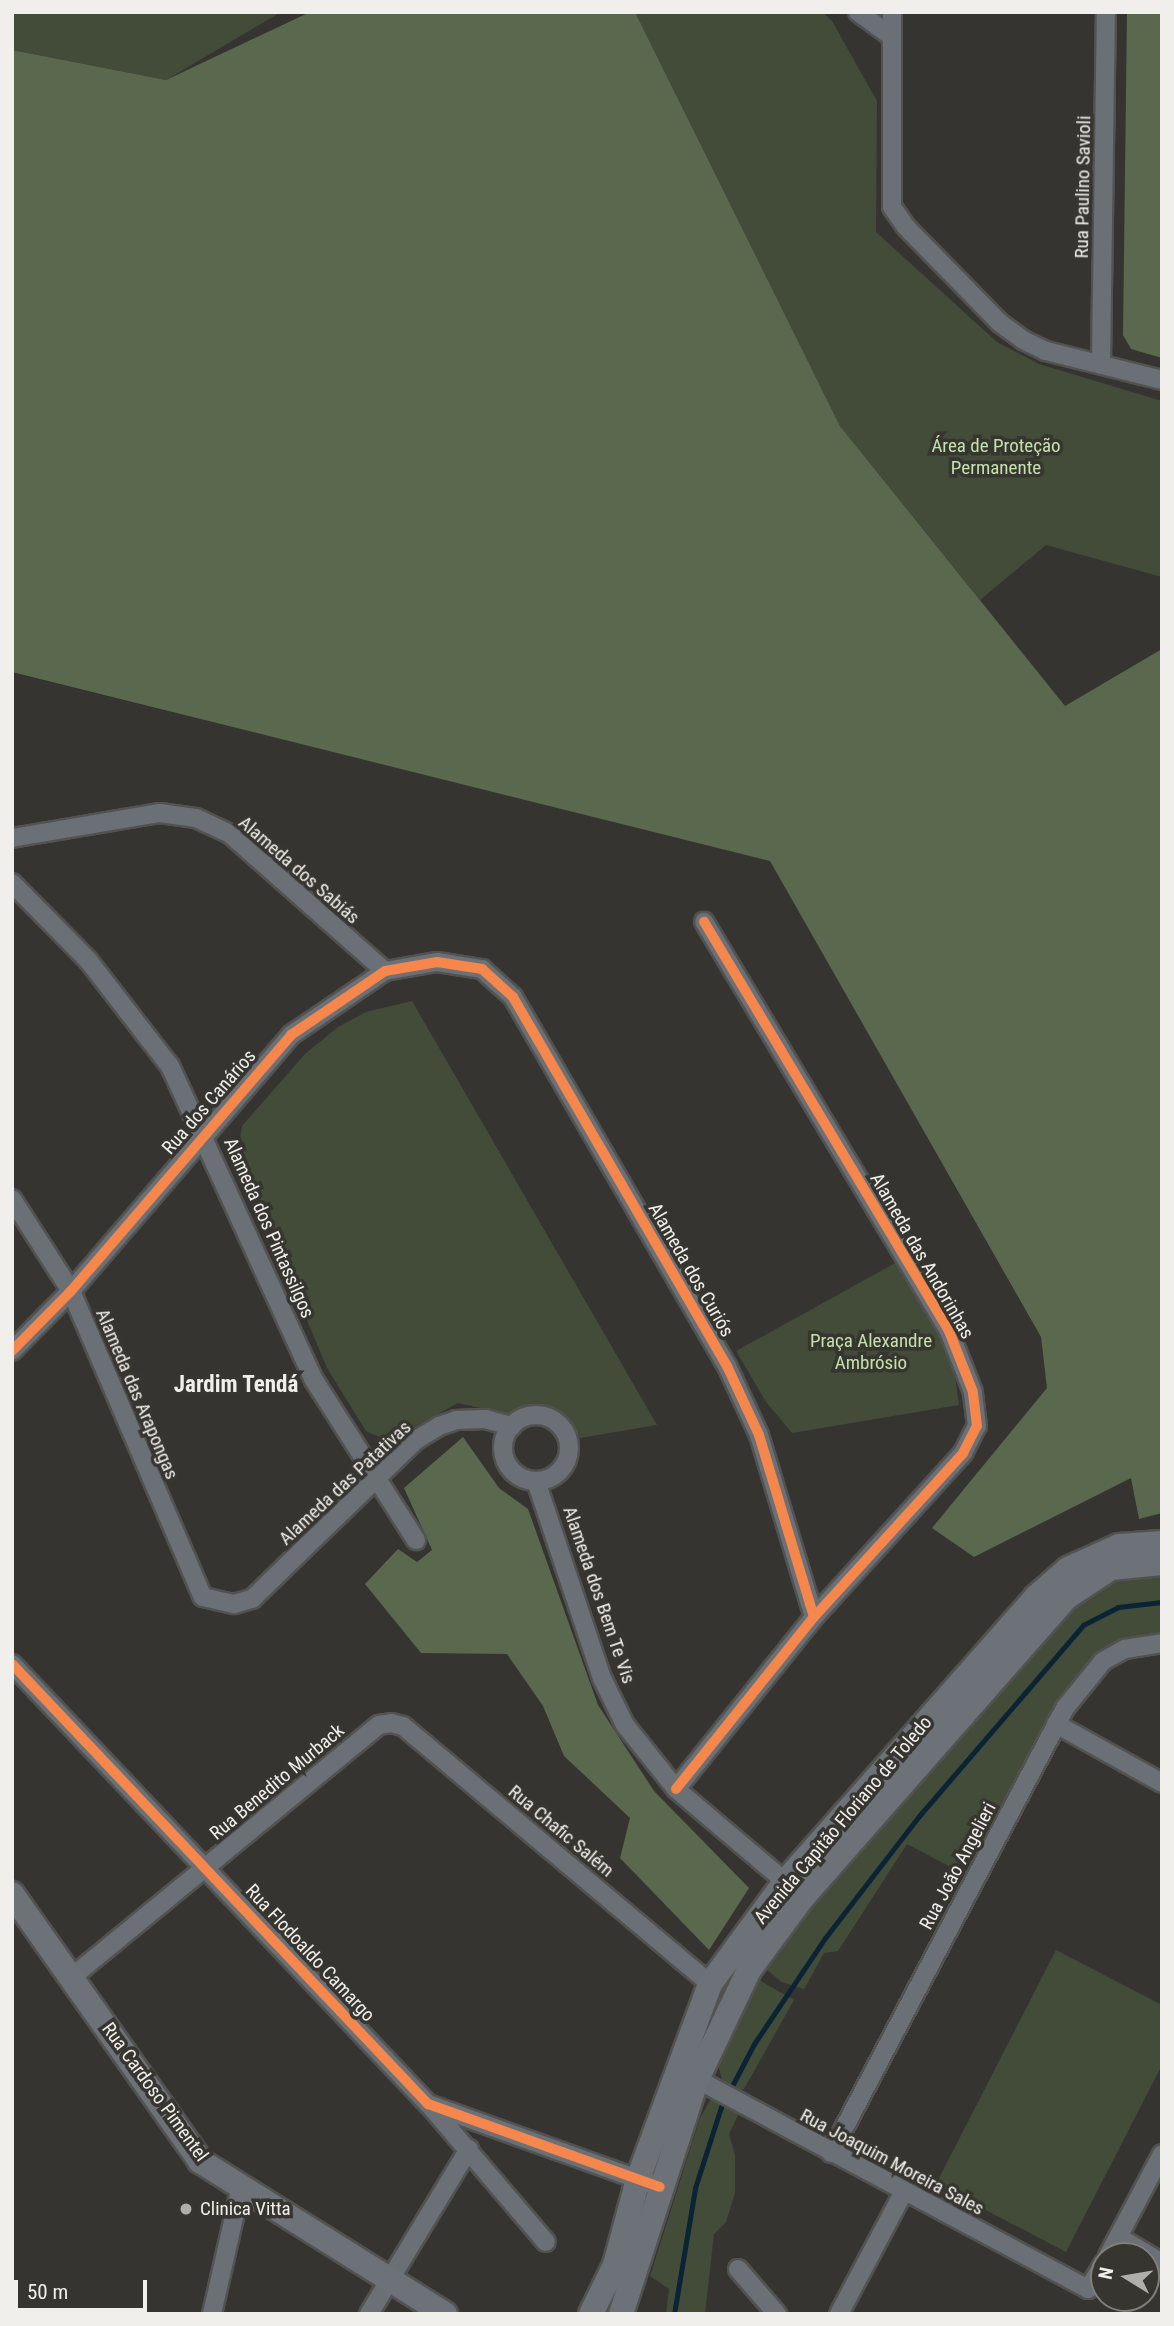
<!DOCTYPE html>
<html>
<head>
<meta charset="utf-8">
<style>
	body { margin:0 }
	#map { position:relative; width:1174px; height:2326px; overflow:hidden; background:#353431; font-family:"Roboto Condensed",sans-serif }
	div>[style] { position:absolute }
	.green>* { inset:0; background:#424c39 }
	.forest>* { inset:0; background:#5a684e }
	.stream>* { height:5px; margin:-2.5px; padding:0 2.5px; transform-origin:2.5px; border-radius:2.5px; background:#0b2435 }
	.roads { filter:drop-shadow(2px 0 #525250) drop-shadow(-2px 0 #525250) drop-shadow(0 2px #525250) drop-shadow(0 -2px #525250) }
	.street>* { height:18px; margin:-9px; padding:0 9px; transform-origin:9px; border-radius:9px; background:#6a7076 }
	.street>.ring { margin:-9px; padding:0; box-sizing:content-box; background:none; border:18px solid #6a7076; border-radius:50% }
	.secondary>* { height:24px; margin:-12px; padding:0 12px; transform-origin:12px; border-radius:12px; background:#6c7278 }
	.cycleway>* { height:10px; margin:-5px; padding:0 5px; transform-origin:5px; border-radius:5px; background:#f5874c }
	.dots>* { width:19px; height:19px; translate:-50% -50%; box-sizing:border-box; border:4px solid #37352f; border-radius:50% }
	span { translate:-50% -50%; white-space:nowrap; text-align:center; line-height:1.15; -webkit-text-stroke:7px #37352f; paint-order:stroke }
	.street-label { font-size:19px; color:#f0efeb }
	.park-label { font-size:19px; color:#c3e1ab }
	.poi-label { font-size:19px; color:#f0efeb }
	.left { translate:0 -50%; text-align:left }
	.quarter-label { font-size:23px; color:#f0efeb; font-weight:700 }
	.frame { position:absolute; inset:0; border:14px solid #f0efeb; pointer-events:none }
	.north { position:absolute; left:1090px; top:2242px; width:70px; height:70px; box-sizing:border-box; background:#37352f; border:2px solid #817f7a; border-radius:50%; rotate:281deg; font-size:19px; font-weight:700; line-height:28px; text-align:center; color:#f0efeb }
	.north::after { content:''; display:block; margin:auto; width:24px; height:32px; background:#afaeaa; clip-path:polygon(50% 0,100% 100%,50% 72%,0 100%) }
	.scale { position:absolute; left:14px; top:2280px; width:133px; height:32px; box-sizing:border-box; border:4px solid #f0efeb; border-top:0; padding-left:9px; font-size:21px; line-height:24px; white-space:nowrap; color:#f0efeb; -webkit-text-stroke:5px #37352f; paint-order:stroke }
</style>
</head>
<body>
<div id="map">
	<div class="green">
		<div style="clip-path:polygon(12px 12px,281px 12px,166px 80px,12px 50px)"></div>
		<div style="clip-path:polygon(635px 12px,822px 12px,832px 21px,877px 101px,876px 232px,997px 342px,1039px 364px,1162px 401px,1162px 577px,1046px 545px,980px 600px,840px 426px)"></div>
		<div style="clip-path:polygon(412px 1001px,657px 1425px,580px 1438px,567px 1422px,551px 1413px,512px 1415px,458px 1403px,399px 1435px,379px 1437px,366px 1431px,327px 1368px,243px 1167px,238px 1150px,242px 1126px,305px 1054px,338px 1027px,366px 1012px)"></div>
		<div style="clip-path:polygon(897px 1262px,941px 1336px,955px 1375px,959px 1405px,792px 1433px,766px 1402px,736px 1351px)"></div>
		<div style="clip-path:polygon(1143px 1574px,1162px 1574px,1162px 1634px,1127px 1639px,1101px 1652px,1072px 1685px,968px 1876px,907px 1844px,838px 1951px,824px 1953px,804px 1989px,782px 1982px,767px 1970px,806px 1914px,884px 1820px,1083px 1598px,1111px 1583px)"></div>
		<div style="clip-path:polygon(1056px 1950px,1162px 2005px,1162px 2065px,1066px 2252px,936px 2184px)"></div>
		<div style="clip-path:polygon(759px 1980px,794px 2000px,744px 2089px,735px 2091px,723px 2084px,716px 2056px)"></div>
		<div style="clip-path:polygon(712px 2097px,739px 2113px,729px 2134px,735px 2155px,735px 2193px,726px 2222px,714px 2234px,705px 2314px,666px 2314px,669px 2289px,650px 2276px,700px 2118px)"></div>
	</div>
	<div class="forest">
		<div style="clip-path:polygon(310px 12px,635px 12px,840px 426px,1065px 706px,1162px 649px,1162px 1513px,1139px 1519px,1131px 1478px,974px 1557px,932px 1528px,1047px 1388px,1041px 1337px,770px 861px,12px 672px,12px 50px,166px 80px)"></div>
		<div style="clip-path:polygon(1127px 12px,1162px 12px,1162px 358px,1131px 349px,1123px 335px)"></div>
		<div style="clip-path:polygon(463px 1437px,499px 1488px,528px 1509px,598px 1705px,654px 1791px,749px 1888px,709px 1950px,620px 1858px,630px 1818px,564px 1756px,543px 1706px,507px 1654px,421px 1653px,365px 1584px,398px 1549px,417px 1562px,432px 1550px,404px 1488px)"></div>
	</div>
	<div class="stream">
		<div style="left:674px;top:2314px;width:128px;rotate:-80.5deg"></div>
		<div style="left:695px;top:2188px;width:85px;rotate:-72.2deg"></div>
		<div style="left:721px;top:2107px;width:71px;rotate:-62.4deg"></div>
		<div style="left:754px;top:2044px;width:128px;rotate:-56.2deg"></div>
		<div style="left:825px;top:1938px;width:154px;rotate:-52.4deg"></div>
		<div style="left:919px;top:1816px;width:252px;rotate:-49.3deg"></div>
		<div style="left:1083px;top:1625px;width:39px;rotate:-27deg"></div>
		<div style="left:1118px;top:1607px;width:44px;rotate:-6.5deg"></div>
	</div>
	<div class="roads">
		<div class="street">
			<div style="left:858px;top:12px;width:41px;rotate:36deg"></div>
			<div style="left:892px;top:12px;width:195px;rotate:90deg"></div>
			<div style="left:892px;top:207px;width:24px;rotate:55deg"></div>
			<div style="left:906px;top:227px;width:134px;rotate:45.6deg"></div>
			<div style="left:1000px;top:323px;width:29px;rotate:36deg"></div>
			<div style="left:1023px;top:340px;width:25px;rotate:26deg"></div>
			<div style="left:1046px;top:351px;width:120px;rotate:14deg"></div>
			<div style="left:1101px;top:363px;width:351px;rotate:-89.2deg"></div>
			<div style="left:12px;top:838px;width:150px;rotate:-9.6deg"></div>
			<div style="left:160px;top:813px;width:36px;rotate:8deg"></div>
			<div style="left:196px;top:818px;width:38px;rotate:25deg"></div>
			<div style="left:230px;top:834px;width:207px;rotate:41.5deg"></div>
			<div style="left:12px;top:883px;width:108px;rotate:45.4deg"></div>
			<div style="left:88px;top:960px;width:134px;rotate:52.3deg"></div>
			<div style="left:170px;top:1066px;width:345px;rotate:65.4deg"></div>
			<div style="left:314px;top:1380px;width:190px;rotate:57.5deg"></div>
			<div style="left:12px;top:1199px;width:109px;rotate:57.3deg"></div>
			<div style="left:71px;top:1291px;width:333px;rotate:66.7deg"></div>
			<div style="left:203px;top:1597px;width:32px;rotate:13deg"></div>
			<div style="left:234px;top:1604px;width:19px;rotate:-16deg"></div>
			<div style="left:252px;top:1599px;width:228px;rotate:-44.1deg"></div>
			<div style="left:416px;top:1440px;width:27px;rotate:-31deg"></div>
			<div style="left:439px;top:1426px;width:18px;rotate:-19deg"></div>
			<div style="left:456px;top:1420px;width:29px;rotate:-2deg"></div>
			<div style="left:485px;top:1419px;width:28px;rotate:15deg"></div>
			<div style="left:12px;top:1351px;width:84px;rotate:-45.5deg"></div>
			<div style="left:71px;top:1291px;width:338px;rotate:-49.3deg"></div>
			<div style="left:291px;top:1035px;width:114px;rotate:-34.2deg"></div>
			<div style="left:385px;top:971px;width:53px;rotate:-9.8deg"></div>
			<div style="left:437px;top:962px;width:46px;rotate:8.8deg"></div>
			<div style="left:482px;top:969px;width:42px;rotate:42.1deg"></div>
			<div style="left:513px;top:997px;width:427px;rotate:59.9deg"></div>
			<div style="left:727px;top:1366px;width:76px;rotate:65.1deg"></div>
			<div style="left:759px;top:1435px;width:190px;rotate:73.2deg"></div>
			<div class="ring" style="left:503px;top:1415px;width:48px;height:48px"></div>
			<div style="left:536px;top:1481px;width:208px;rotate:71.5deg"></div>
			<div style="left:602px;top:1678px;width:52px;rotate:63.9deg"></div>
			<div style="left:625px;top:1725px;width:82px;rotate:51.4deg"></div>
			<div style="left:676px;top:1789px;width:155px;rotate:40.3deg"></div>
			<div style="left:12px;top:1664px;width:606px;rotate:46.61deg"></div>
			<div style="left:428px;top:2104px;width:235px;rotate:19.7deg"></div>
			<div style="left:1056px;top:1724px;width:121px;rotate:29.1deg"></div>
			<div style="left:676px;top:1789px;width:221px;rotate:-51.3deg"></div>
			<div style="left:814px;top:1617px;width:222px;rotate:-47.7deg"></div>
			<div style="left:963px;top:1453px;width:30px;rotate:-63deg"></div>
			<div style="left:977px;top:1426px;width:34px;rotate:-97deg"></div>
			<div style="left:973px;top:1392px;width:66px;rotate:-111.5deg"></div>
			<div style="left:949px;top:1331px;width:477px;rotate:-120.9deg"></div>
			<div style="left:72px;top:1977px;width:397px;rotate:-39.4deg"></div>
			<div style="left:379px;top:1725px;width:12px;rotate:-9deg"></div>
			<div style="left:391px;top:1723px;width:12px;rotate:14deg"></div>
			<div style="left:403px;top:1726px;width:401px;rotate:40deg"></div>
			<div style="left:689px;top:2075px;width:453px;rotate:28.2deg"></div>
			<div style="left:1088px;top:2289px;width:31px;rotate:-58deg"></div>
			<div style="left:431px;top:2107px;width:177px;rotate:49.6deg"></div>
			<div style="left:831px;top:2153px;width:503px;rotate:-62.26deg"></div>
			<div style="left:1065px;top:1708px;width:60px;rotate:-51deg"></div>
			<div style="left:1103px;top:1661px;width:25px;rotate:-29deg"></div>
			<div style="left:1125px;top:1649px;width:37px;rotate:-9deg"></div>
			<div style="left:1120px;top:2238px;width:49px;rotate:30.8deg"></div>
			<div style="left:1108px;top:2256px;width:115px;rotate:-62.1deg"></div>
			<div style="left:738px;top:2269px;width:60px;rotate:49.1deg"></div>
			<div style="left:212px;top:2314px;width:131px;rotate:-77.2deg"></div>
			<div style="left:369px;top:2314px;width:193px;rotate:-58.8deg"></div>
			<div style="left:839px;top:2314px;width:137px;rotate:-62.1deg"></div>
		</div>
		<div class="secondary">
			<div style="left:12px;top:1894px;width:327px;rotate:54.8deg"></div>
			<div style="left:200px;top:2161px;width:289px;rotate:32deg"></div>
			<div style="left:591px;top:2314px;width:55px;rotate:-63.9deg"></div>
			<div style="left:615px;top:2265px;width:89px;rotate:-75deg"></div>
			<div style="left:638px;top:2179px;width:208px;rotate:-69.7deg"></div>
			<div style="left:710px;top:1984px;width:127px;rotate:-53.7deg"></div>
			<div style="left:785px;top:1882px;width:380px;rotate:-48.6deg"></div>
			<div style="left:1036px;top:1597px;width:43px;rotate:-41.2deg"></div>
			<div style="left:1068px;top:1569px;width:56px;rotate:-24.3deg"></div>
			<div style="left:1119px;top:1546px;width:43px;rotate:-4deg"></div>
			<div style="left:621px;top:2314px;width:247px;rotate:-72.1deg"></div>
			<div style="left:697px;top:2079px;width:121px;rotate:-64.5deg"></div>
			<div style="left:749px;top:1970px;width:91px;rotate:-53.5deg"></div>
			<div style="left:803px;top:1897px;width:400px;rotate:-48.7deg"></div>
			<div style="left:1067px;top:1597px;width:53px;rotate:-33.4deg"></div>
			<div style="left:1111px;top:1568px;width:51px;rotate:-5.6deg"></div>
		</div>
	</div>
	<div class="cycleway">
		<div style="left:12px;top:1351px;width:84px;rotate:-45.5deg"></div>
		<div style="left:71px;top:1291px;width:338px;rotate:-49.3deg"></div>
		<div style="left:291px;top:1035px;width:114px;rotate:-34.2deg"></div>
		<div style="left:385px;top:971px;width:53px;rotate:-9.8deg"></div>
		<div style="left:437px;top:962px;width:46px;rotate:8.8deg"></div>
		<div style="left:482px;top:969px;width:42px;rotate:42.1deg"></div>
		<div style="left:513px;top:997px;width:427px;rotate:59.9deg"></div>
		<div style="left:727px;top:1366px;width:76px;rotate:65.1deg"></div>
		<div style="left:759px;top:1435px;width:190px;rotate:73.2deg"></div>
		<div style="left:12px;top:1664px;width:606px;rotate:46.61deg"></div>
		<div style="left:428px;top:2104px;width:246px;rotate:19.7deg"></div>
		<div style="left:676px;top:1789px;width:221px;rotate:-51.3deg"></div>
		<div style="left:814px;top:1617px;width:222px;rotate:-47.7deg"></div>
		<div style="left:963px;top:1453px;width:30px;rotate:-63deg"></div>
		<div style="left:977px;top:1426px;width:34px;rotate:-97deg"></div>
		<div style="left:973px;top:1392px;width:66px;rotate:-111.5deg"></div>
		<div style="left:949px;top:1331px;width:477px;rotate:-120.9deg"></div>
	</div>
	<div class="dots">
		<div style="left:186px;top:2209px;background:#afaeaa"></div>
	</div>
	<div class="street-label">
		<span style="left:1083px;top:187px;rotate:-89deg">Rua Paulino Savioli</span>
		<span style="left:299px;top:870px;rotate:41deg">Alameda dos Sabiás</span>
		<span style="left:209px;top:1102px;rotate:-49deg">Rua dos Canários</span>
		<span style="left:269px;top:1228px;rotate:66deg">Alameda dos Pintassilgos</span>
		<span style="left:922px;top:1256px;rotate:60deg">Alameda das Andorinhas</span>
		<span style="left:691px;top:1270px;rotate:60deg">Alameda dos Curiós</span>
		<span style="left:137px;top:1394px;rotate:67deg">Alameda das Arapongas</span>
		<span style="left:345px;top:1483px;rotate:-43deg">Alameda das Patativas</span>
		<span style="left:599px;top:1595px;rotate:71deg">Alameda dos Bem Te Vis</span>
		<span style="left:277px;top:1782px;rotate:-40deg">Rua Benedito Murback</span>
		<span style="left:843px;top:1820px;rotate:-50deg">Avenida Capitão Floriano de Toledo</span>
		<span style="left:561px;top:1831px;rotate:40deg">Rua Chafic Salém</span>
		<span style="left:958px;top:1866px;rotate:-62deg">Rua João Angelieri</span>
		<span style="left:310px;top:1953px;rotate:47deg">Rua Flodoaldo Camargo</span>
		<span style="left:155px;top:2092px;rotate:54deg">Rua Cardoso Pimentel</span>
		<span style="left:892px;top:2162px;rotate:28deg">Rua Joaquim Moreira Sales</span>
	</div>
	<div class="park-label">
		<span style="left:996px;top:457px">Área de Proteção<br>Permanente</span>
		<span style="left:871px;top:1352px">Praça Alexandre<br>Ambrósio</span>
	</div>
	<div class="poi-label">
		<span class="left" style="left:200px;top:2209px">Clinica Vitta</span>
	</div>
	<div class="quarter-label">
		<span style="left:236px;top:1385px">Jardim Tendá</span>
	</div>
	<div class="frame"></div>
	<div class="north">N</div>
	<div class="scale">50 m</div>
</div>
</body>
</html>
